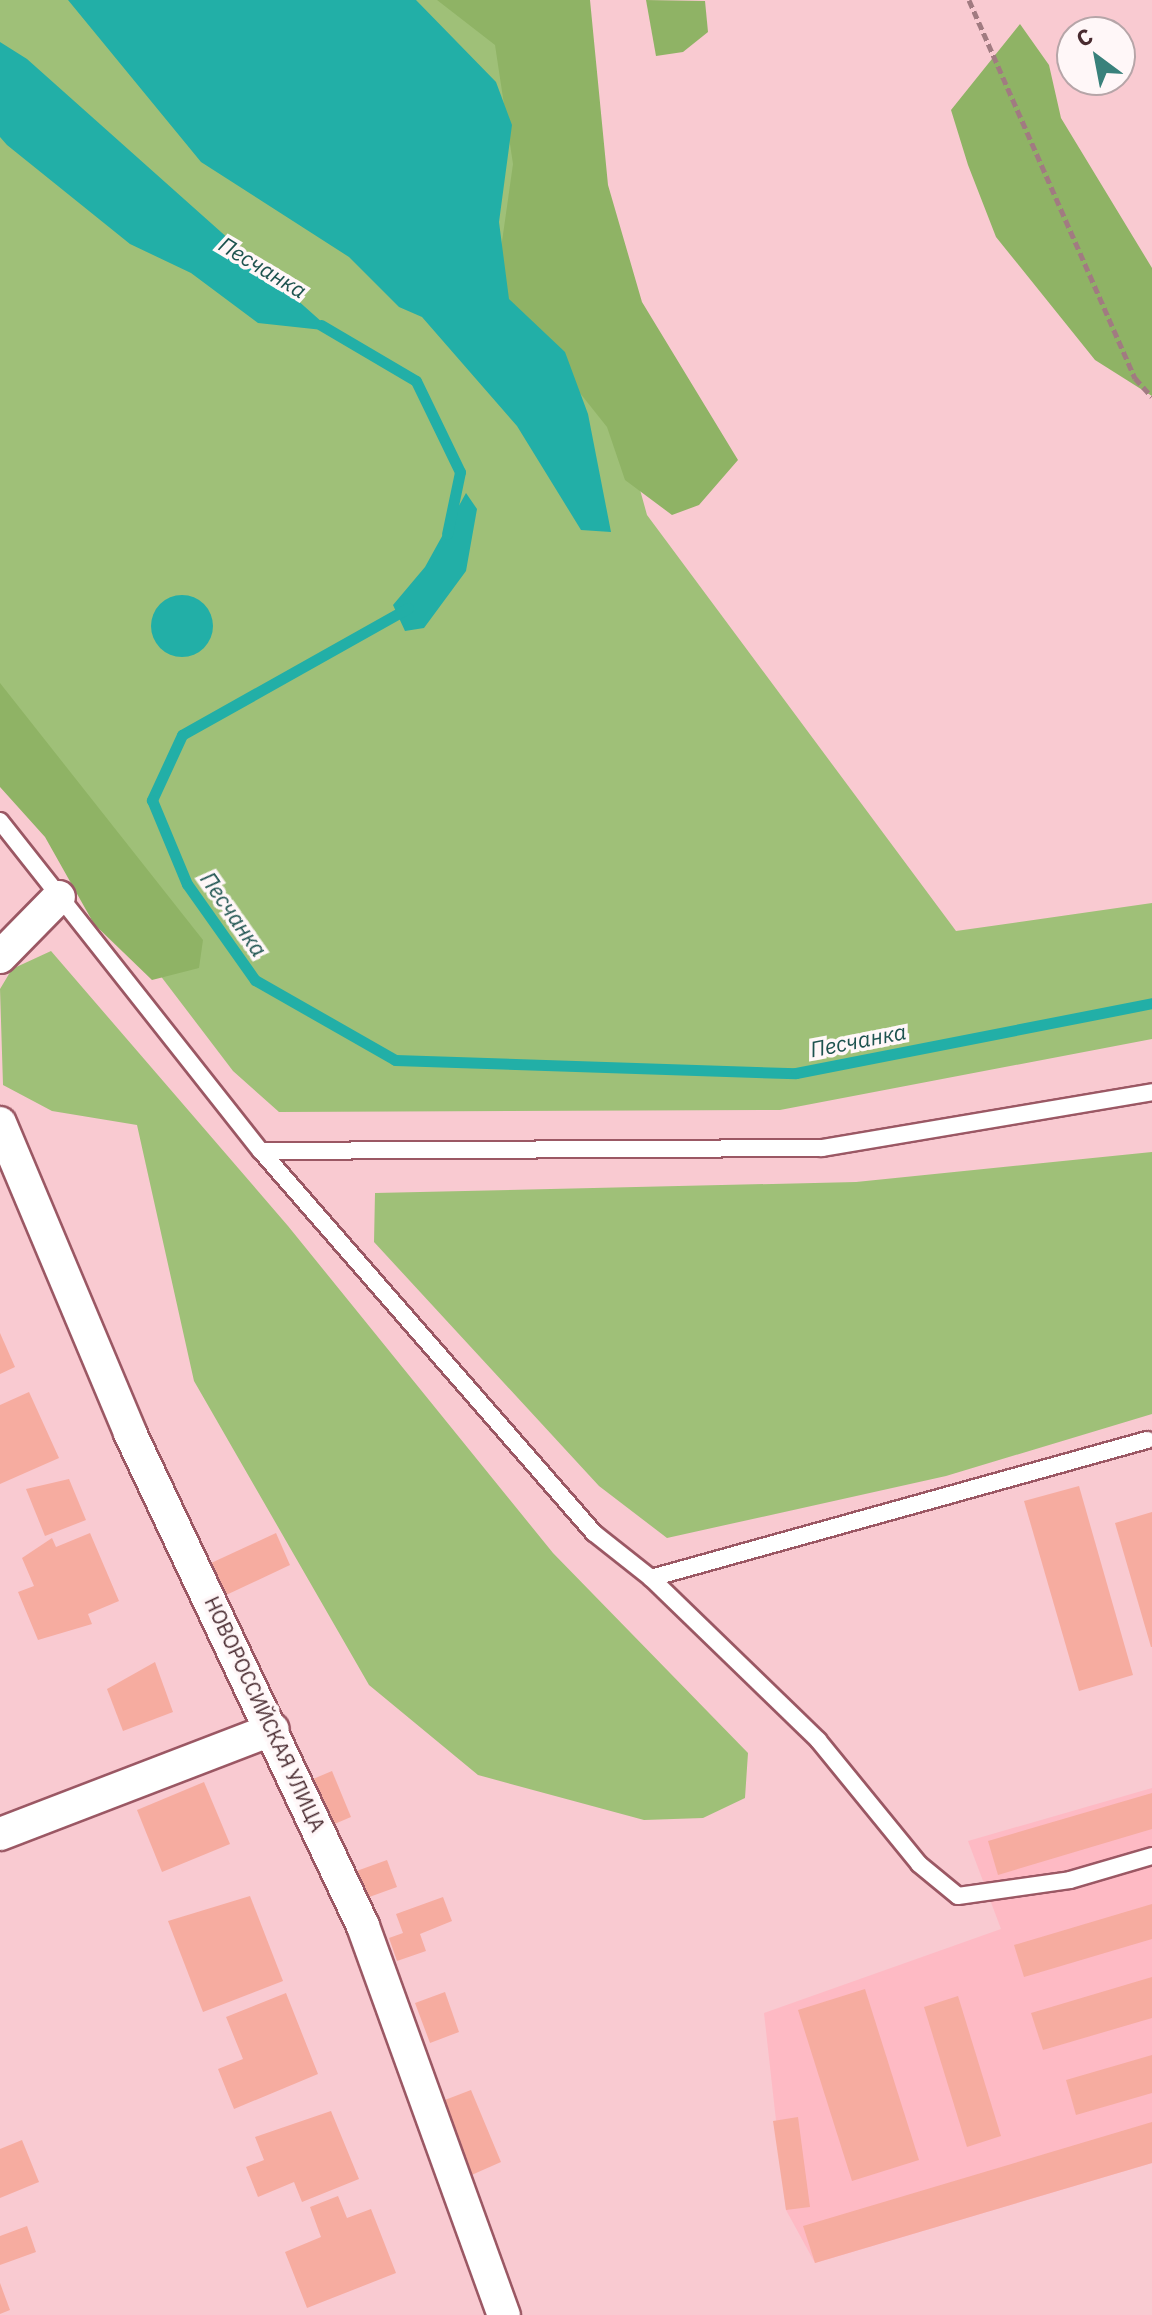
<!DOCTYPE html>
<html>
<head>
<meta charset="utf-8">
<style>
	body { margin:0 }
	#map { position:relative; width:1152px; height:2315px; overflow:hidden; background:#f9cad1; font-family:"IBM Plex Sans",sans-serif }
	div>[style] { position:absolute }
	.built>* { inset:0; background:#febac4 }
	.green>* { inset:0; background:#9fc078 }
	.forest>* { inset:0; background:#8fb365 }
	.water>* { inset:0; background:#22afa7 }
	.round { border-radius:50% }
	.stream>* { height:11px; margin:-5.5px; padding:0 5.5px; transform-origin:5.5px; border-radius:5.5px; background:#22afa7 }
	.building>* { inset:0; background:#f6aca0 }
	.path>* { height:5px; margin-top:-2.5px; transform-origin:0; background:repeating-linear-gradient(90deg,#a17b81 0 8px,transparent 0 12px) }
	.roads { filter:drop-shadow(2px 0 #9b5864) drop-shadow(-2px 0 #9b5864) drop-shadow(0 2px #9b5864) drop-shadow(0 -2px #9b5864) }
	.service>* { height:16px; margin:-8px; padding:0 8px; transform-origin:8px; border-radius:8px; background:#fff }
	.minor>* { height:32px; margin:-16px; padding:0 16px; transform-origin:16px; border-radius:16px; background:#fff }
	span { translate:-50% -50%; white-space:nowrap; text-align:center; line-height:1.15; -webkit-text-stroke:7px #fff7f8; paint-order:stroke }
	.street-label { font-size:20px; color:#492b30 }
	.water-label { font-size:22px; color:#1d534f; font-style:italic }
	.north { position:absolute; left:1056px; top:16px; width:80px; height:80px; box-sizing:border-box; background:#fff7f8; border:2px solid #b6a5a8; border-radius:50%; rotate:328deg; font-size:22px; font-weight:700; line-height:32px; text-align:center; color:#492b30 }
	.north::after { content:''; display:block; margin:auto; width:28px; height:36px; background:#39817b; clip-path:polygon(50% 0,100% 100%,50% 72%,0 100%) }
</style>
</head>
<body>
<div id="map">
	<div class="built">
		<div style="clip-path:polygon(1152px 1788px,1152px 2163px,815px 2263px,786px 2210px,764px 2013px,1001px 1929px,968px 1841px)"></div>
	</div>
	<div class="green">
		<div style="clip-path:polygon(0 0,531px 0,548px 157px,647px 515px,956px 931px,1152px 903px,1152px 1039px,780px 1110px,279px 1112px,233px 1071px,0 765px)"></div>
		<div style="clip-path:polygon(51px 951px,288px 1226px,553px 1553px,748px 1753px,745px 1798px,703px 1818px,644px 1820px,478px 1775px,369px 1685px,194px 1381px,137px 1125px,52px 1111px,3px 1085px,0 989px,12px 969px)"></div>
		<div style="clip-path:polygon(1152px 1152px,1152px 1414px,946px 1476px,667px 1538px,599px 1486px,374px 1242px,375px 1193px,856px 1182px)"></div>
	</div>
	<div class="forest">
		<div style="clip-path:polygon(437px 0,590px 0,608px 185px,642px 302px,738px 460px,699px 505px,672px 515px,625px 480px,607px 427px,556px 363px,493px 305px,513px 164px,495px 45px)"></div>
		<div style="clip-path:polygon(646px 0,705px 1px,708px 32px,683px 52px,656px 56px)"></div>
		<div style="clip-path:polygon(1020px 24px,1049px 65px,1061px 118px,1152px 268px,1152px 396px,1095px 360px,996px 237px,968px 165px,951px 110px)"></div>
		<div style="clip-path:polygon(0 683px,203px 940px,199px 968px,152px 980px,94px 924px,45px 837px,0 787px)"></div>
	</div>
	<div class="water">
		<div style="clip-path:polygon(68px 0,416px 0,496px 82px,512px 125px,499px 222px,509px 299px,565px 352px,588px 414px,611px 532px,581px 530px,517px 426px,422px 317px,399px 307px,349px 257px,201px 162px)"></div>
		<div style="clip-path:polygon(0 42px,27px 59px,332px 331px,258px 323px,191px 273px,130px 244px,7px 145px,0 137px)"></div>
		<div style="clip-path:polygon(466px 493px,477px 509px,466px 571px,424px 628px,405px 631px,393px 605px,425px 567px)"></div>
		<div class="round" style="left:151px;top:595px;width:62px;height:62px"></div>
	</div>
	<div class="stream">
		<div style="left:321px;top:325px;width:110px;rotate:30.5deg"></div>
		<div style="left:416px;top:381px;width:101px;rotate:64.2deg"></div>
		<div style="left:460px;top:472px;width:63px;rotate:101.8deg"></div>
		<div style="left:408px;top:608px;width:259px;rotate:150.7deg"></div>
		<div style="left:182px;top:735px;width:72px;rotate:114.8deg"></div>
		<div style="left:152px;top:800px;width:91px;rotate:67.4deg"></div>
		<div style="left:187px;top:884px;width:118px;rotate:54.7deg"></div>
		<div style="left:255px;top:980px;width:161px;rotate:29.7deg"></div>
		<div style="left:395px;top:1060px;width:401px;rotate:1.9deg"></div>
		<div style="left:796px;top:1073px;width:363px;rotate:-11.1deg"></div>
	</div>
	<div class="building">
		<div style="clip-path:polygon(0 1333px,15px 1367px,0 1374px)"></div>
		<div style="clip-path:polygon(29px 1392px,59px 1458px,0 1484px,0 1405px)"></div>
		<div style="clip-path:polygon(69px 1479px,86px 1520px,45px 1536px,26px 1489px)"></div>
		<div style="clip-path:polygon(1079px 1486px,1133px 1675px,1079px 1691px,1024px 1501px)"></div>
		<div style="clip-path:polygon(1152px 1512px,1152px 1647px,1151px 1647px,1115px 1523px)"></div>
		<div style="clip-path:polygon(90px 1533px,119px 1601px,88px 1614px,92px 1624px,38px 1640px,18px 1592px,34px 1586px,22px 1558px,52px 1538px,56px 1547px)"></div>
		<div style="clip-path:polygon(276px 1533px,290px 1565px,224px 1596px,209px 1564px)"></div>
		<div style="clip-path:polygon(155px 1662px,173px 1712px,123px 1731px,107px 1689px)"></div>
		<div style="clip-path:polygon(332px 1771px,351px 1817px,325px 1828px,306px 1782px)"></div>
		<div style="clip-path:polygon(204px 1782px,230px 1844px,162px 1872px,137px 1810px)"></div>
		<div style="clip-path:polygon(1152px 1793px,1152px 1829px,998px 1875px,988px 1841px)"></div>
		<div style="clip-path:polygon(387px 1860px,397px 1887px,361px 1900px,351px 1873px)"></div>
		<div style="clip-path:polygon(250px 1896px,283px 1981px,203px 2012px,168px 1921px)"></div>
		<div style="clip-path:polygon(443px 1897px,452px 1921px,420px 1934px,426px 1951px,397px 1961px,389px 1938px,403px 1933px,396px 1914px)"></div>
		<div style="clip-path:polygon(1152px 1904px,1152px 1939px,1024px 1977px,1014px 1945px)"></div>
		<div style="clip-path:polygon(1152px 1977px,1152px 2018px,1043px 2050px,1031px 2013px)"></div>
		<div style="clip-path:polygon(865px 1989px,919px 2160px,852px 2181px,798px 2010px)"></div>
		<div style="clip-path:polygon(445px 1992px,459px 2032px,430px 2043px,415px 2003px)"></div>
		<div style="clip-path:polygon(286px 1993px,318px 2074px,234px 2109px,218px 2069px,243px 2059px,226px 2017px)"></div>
		<div style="clip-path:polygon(958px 1996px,1001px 2136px,967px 2147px,924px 2007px)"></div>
		<div style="clip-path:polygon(1152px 2055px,1152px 2093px,1076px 2115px,1066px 2080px)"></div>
		<div style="clip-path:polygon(471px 2090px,501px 2162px,467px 2177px,437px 2103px)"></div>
		<div style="clip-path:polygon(331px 2111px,359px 2179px,302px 2202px,294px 2182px,258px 2197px,246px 2167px,264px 2160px,255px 2137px)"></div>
		<div style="clip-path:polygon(798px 2117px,810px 2207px,786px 2210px,773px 2121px)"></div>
		<div style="clip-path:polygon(1152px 2122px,1152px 2163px,815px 2263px,803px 2226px)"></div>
		<div style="clip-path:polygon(22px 2140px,39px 2182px,0 2198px,0 2149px)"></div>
		<div style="clip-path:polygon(338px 2196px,347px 2218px,371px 2209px,396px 2273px,307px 2308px,285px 2252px,321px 2237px,310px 2207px)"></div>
		<div style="clip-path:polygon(27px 2226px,36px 2252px,0 2265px,0 2236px)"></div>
		<div style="clip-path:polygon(0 2283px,10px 2310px,0 2314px)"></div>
	</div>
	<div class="path">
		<div style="left:969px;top:0;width:413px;rotate:66.3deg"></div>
		<div style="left:1135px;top:378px;width:25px;rotate:48deg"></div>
	</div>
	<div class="roads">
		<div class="service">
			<div style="left:0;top:821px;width:421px;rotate:51.7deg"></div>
			<div style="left:261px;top:1151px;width:507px;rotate:48.92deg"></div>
			<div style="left:594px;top:1533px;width:73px;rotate:38.3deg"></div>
			<div style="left:651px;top:1578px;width:233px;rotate:44.1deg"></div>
			<div style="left:818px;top:1740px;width:160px;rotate:50.8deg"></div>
			<div style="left:919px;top:1864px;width:50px;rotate:39.4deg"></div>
			<div style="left:958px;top:1896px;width:113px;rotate:-8.1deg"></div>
			<div style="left:1070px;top:1880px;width:85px;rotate:-16.3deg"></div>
			<div style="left:261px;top:1151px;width:561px;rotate:-0.31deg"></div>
			<div style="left:822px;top:1148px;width:335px;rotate:-9.6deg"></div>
			<div style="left:651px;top:1578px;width:515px;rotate:-15.55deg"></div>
		</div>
		<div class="minor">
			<div style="left:0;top:957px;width:84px;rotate:-45.5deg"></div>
			<div style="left:0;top:1123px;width:336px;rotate:67.2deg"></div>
			<div style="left:130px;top:1433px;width:545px;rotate:64.7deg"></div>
			<div style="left:363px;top:1926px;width:414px;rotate:70.1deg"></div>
			<div style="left:0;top:1834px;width:292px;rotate:-21deg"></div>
		</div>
	</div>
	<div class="street-label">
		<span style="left:265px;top:1714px;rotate:65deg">НОВОРОССИЙСКАЯ УЛИЦА</span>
	</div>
	<div class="water-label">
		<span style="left:263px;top:267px;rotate:31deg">Песчанка</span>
		<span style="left:234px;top:914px;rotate:55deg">Песчанка</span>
		<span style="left:858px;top:1040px;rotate:-11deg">Песчанка</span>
	</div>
	<div class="north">С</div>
</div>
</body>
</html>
